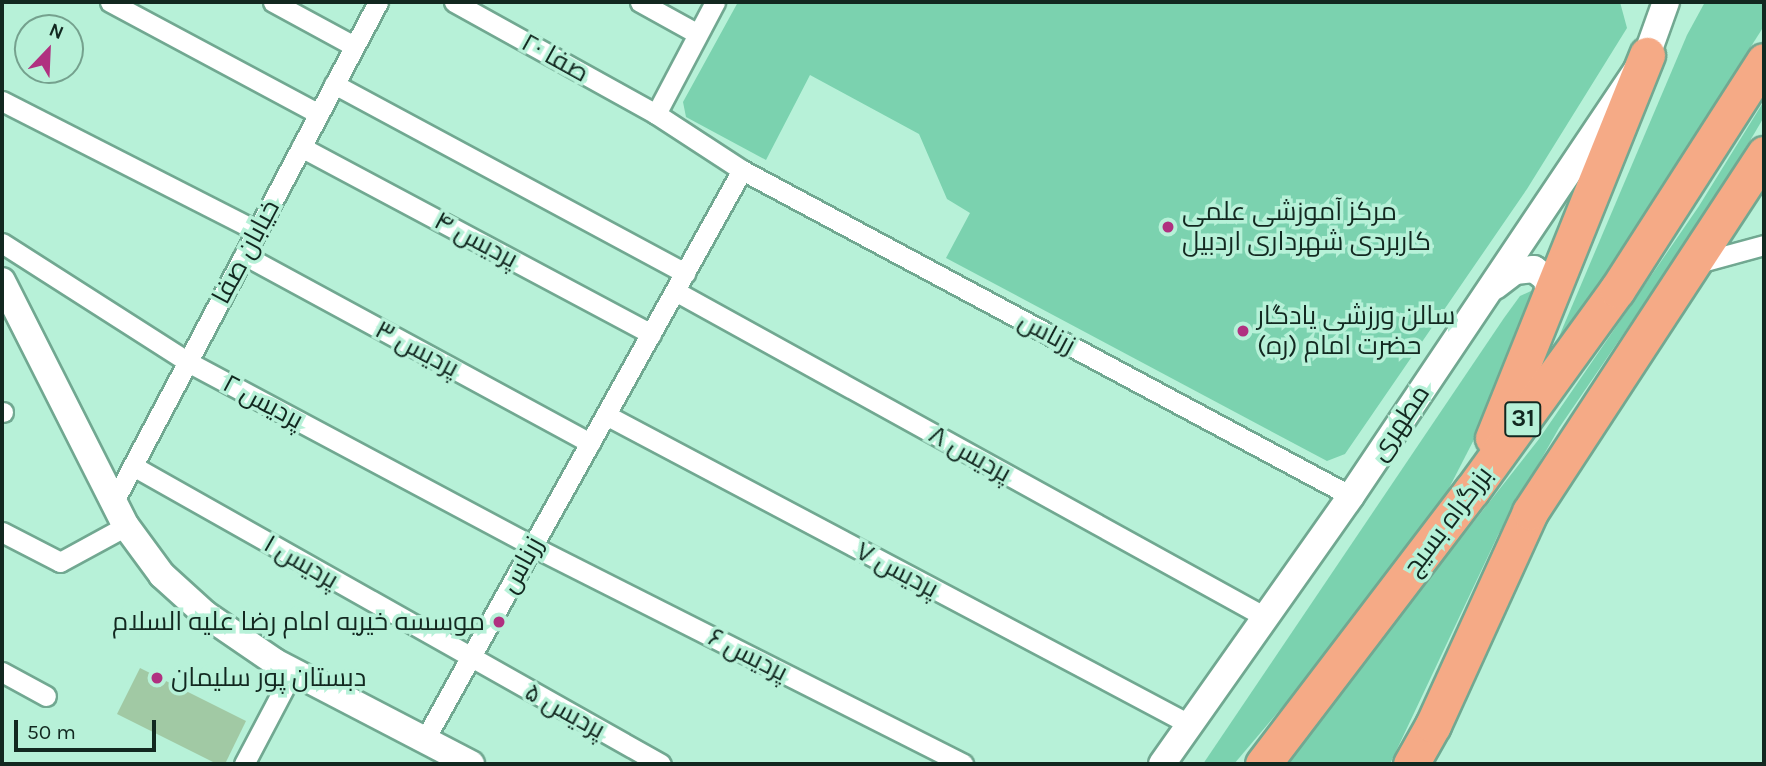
<!DOCTYPE html>
<html>
<head>
<meta charset="utf-8">
<style>
	body { margin:0 }
	#map { position:relative; width:1766px; height:766px; overflow:hidden; background:#b7f1d8; font-family:Karla,Cairo,sans-serif }
	div>[style] { position:absolute }
	.green>* { inset:0; background:#7bd2af }
	.building>* { inset:0; background:#a1c9a4 }
	.roads { filter:drop-shadow(2px 0 #71a891) drop-shadow(-2px 0 #71a891) drop-shadow(0 2px #71a891) drop-shadow(0 -2px #71a891) }
	.street>* { height:19px; margin:-9.5px; padding:0 9.5px; transform-origin:9.5px; border-radius:9.5px; background:#fff }
	.secondary>* { height:26px; margin:-13px; padding:0 13px; transform-origin:13px; border-radius:13px; background:#fff }
	.highway>* { height:35px; margin:-17.5px; padding:0 17.5px; transform-origin:17.5px; border-radius:17.5px; background:#f5aa86 }
	.dots>* { width:19px; height:19px; translate:-50% -50%; box-sizing:border-box; border:4px solid #b7f1d8; border-radius:50% }
	span { translate:-50% -50%; white-space:nowrap; text-align:center; line-height:1.15; -webkit-text-stroke:7px #b7f1d8; paint-order:stroke }
	.shield-label span { padding:2px 5px; background:#b7f1d8; border:2px solid; border-radius:5px; -webkit-text-stroke-width:0 }
	.shield-label { font-size:24px; color:#122820; font-weight:700 }
	.street-label { font-size:26px; color:#122820 }
	.poi-label { font-size:26px; color:#122820 }
	.left { translate:0 -50%; text-align:left }
	.right { translate:-100% -50%; text-align:right }
	.frame { position:absolute; inset:0; border:4px solid #122820; pointer-events:none }
	.north { position:absolute; left:14px; top:14px; width:70px; height:70px; box-sizing:border-box; background:#b7f1d8; border:2px solid #75a18e; border-radius:50%; rotate:23deg; font-size:19px; font-weight:700; line-height:28px; text-align:center; color:#122820 }
	.north::after { content:''; display:block; margin:auto; width:24px; height:32px; background:#b03180; clip-path:polygon(50% 0,100% 100%,50% 72%,0 100%) }
	.scale { position:absolute; left:14px; top:720px; width:142px; height:32px; box-sizing:border-box; border:4px solid #122820; border-top:0; padding-left:9px; font-size:21px; line-height:24px; white-space:nowrap; color:#122820; -webkit-text-stroke:5px #b7f1d8; paint-order:stroke }
</style>
</head>
<body>
<div id="map">
	<div class="green">
		<i style="clip-path:polygon(738px 2px,1620px 2px,1627px 28px,1527px 189px,1345px 454px,1327px 461px,946px 258px,970px 213px,947px 199px,919px 134px,810px 75px,766px 160px,686px 117px,683px 102px)"></i>
		<i style="clip-path:polygon(1705px 2px,1764px 2px,1764px 26px,1544px 372px,1687px 35px)"></i>
		<i style="clip-path:polygon(1764px 101px,1764px 117px,1754px 134px,1704px 216px,1559px 428px,1498px 535px,1390px 764px,1283px 764px,1539px 439px,1699px 206px)"></i>
		<i style="clip-path:polygon(1531px 291px,1539px 291px,1483px 422px,1428px 529px,1412px 554px,1234px 764px,1203px 764px,1504px 318px,1520px 296px)"></i>
	</div>
	<div class="building">
		<i style="clip-path:polygon(140px 668px,246px 721px,225px 764px,217px 764px,117px 714px)"></i>
	</div>
	<div class="roads">
		<div class="street">
			<i style="left:110px;top:2px;width:237px;rotate:28.2deg"></i>
			<i style="left:273px;top:2px;width:92px;rotate:28.5deg"></i>
			<i style="left:454px;top:2px;width:231px;rotate:29deg"></i>
			<i style="left:656px;top:114px;width:103px;rotate:33.1deg"></i>
			<i style="left:742px;top:170px;width:691px;rotate:28.16deg"></i>
			<i style="left:640px;top:2px;width:66px;rotate:28.9deg"></i>
			<i style="left:334px;top:84px;width:399px;rotate:28.3deg"></i>
			<i style="left:2px;top:101px;width:286px;rotate:27deg"></i>
			<i style="left:656px;top:114px;width:127px;rotate:-62.2deg"></i>
			<i style="left:301px;top:147px;width:397px;rotate:28.1deg"></i>
			<i style="left:2px;top:243px;width:221px;rotate:32.6deg"></i>
			<i style="left:188px;top:362px;width:390px;rotate:28.1deg"></i>
			<i style="left:532px;top:546px;width:483px;rotate:26.8deg"></i>
			<i style="left:244px;top:255px;width:394px;rotate:28.5deg"></i>
			<i style="left:1694px;top:264px;width:73px;rotate:-15.2deg"></i>
			<i style="left:675px;top:291px;width:674px;rotate:28.92deg"></i>
			<i style="left:2px;top:412px;width:1px"></i>
			<i style="left:606px;top:415px;width:660px;rotate:27.92deg"></i>
			<i style="left:133px;top:466px;width:606px;rotate:29.44deg"></i>
			<i style="left:113px;top:503px;width:567px;rotate:-62.12deg"></i>
			<i style="left:2px;top:532px;width:65px;rotate:27.3deg"></i>
			<i style="left:60px;top:562px;width:75px;rotate:-28.6deg"></i>
			<i style="left:2px;top:672px;width:50px;rotate:28.6deg"></i>
			<i style="left:425px;top:739px;width:651px;rotate:-60.88deg"></i>
			<i style="left:244px;top:764px;width:105px;rotate:-62.2deg"></i>
		</div>
		<div class="secondary">
			<i style="left:2px;top:281px;width:275px;rotate:63.2deg"></i>
			<i style="left:126px;top:526px;width:61px;rotate:53.7deg"></i>
			<i style="left:162px;top:575px;width:58px;rotate:42.2deg"></i>
			<i style="left:205px;top:614px;width:85px;rotate:34.4deg"></i>
			<i style="left:275px;top:662px;width:221px;rotate:27.5deg"></i>
			<i style="left:1495px;top:286px;width:25px;rotate:-37deg"></i>
			<i style="left:1515px;top:271px;width:19px;rotate:-6deg"></i>
			<i style="left:1534px;top:269px;width:16px;rotate:38deg"></i>
			<i style="left:1547px;top:279px;width:19px;rotate:84deg"></i>
			<i style="left:1162px;top:764px;width:328px;rotate:-54.8deg"></i>
			<i style="left:1351px;top:496px;width:531px;rotate:-56.13deg"></i>
			<i style="left:1647px;top:55px;width:56px;rotate:-70.3deg"></i>
		</div>
		<div class="highway">
			<i style="left:1493px;top:438px;width:413px;rotate:-68.1deg"></i>
			<i style="left:1263px;top:764px;width:345px;rotate:-52.7deg"></i>
			<i style="left:1472px;top:490px;width:247px;rotate:-54.1deg"></i>
			<i style="left:1617px;top:290px;width:272px;rotate:-57.3deg"></i>
			<i style="left:1411px;top:764px;width:45px;rotate:-60.6deg"></i>
			<i style="left:1433px;top:725px;width:234px;rotate:-65.5deg"></i>
			<i style="left:1530px;top:512px;width:428px;rotate:-56.8deg"></i>
		</div>
	</div>
	<div class="dots">
		<i style="left:1168px;top:227px;background:#b03180"></i>
		<i style="left:1243px;top:331px;background:#b03180"></i>
		<i style="left:499px;top:622px;background:#b03180"></i>
		<i style="left:157px;top:678px;background:#b03180"></i>
	</div>
	<div class="shield-label">
		<span style="left:1523px;top:419px">31</span>
	</div>
	<div class="street-label">
		<span style="left:555px;top:58px;rotate:29deg">صفا ۲۰</span>
		<span style="left:476px;top:240px;rotate:28deg">پردیس ۴</span>
		<span style="left:246px;top:252px;rotate:-62deg">خیابان صفا</span>
		<span style="left:1047px;top:333px;rotate:28deg">زرناس</span>
		<span style="left:417px;top:349px;rotate:28deg">پردیس ۳</span>
		<span style="left:263px;top:402px;rotate:28deg">پردیس ۲</span>
		<span style="left:1400px;top:423px;rotate:-56deg">مطهری</span>
		<span style="left:970px;top:454px;rotate:29deg">پردیس ۸</span>
		<span style="left:1448px;top:521px;rotate:-53deg">بزرگراه بسیج</span>
		<span style="left:301px;top:562px;rotate:30deg">پردیس ۱</span>
		<span style="left:522px;top:565px;rotate:-61deg">زرناس</span>
		<span style="left:897px;top:570px;rotate:28deg">پردیس ۷</span>
		<span style="left:748px;top:655px;rotate:27deg">پردیس ۶</span>
		<span style="left:565px;top:711px;rotate:29deg">پردیس ۵</span>
	</div>
	<div class="poi-label">
		<span class="left" style="left:1182px;top:227px">مرکز آموزشی علمی<br>کاربردی شهرداری اردبیل</span>
		<span class="left" style="left:1257px;top:331px">سالن ورزشی یادگار<br>حضرت امام (ره)</span>
		<span class="right" style="left:485px;top:622px">موسسه خیریه امام رضا علیه السلام</span>
		<span class="left" style="left:171px;top:678px">دبستان پور سلیمان</span>
	</div>
	<div class="frame"></div>
	<div class="north">N</div>
	<div class="scale">50 m</div>
</div>
</body>
</html>
